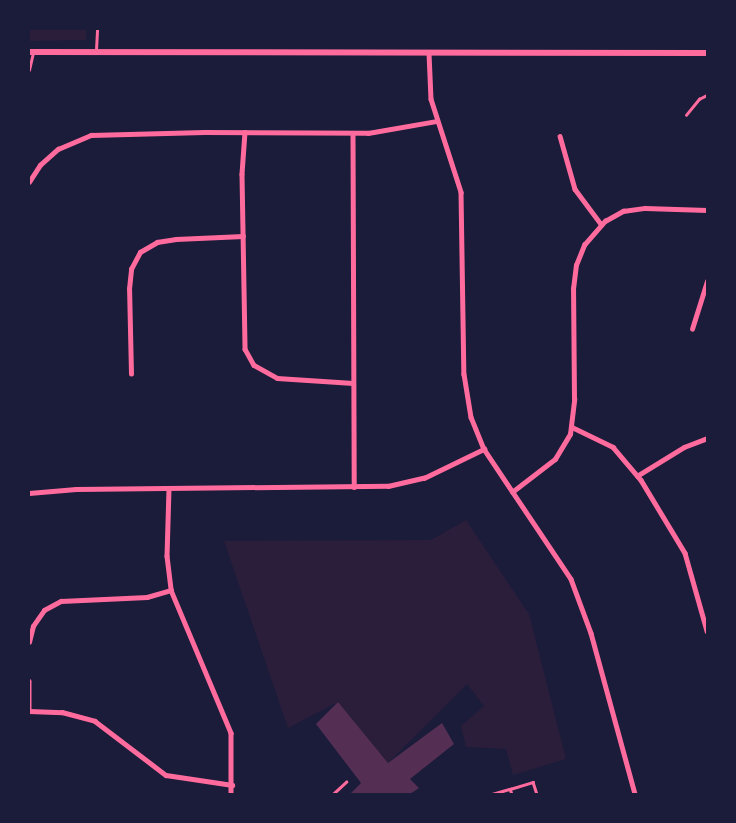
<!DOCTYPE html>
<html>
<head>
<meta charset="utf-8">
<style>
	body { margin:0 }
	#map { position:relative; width:736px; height:823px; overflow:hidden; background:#1b1b3a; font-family:Commissioner,sans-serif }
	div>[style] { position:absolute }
	.green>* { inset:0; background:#2a1e3b }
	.building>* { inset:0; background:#542f53 }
	.service>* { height:2.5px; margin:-1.25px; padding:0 1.25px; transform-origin:1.25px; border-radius:1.25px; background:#ff6b9d }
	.minor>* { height:4.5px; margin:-2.25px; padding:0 2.25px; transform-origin:2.25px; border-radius:2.25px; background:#ff6b9d }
	.secondary>* { height:6px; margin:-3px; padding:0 3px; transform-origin:3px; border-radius:3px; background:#ff6b9d }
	span { translate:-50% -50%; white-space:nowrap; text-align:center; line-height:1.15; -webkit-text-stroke:4px #1b1b3a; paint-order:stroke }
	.frame { position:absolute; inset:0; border:30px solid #1b1b3a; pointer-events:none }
</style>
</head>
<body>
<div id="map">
	<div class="green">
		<i style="clip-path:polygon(29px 29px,86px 29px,86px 40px,29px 41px)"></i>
		<i style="clip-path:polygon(466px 520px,529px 614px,566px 759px,513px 775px,506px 749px,466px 747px,461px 726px,484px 706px,467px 684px,388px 763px,338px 702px,288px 728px,224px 541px,431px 540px)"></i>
	</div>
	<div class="building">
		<i style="clip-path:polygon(338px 702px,388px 763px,442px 723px,454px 744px,410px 779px,419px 788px,410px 794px,350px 794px,361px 783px,316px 724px)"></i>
	</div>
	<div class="service">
		<i style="left:96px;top:50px;width:21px;rotate:-87deg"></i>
		<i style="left:29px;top:70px;width:18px;rotate:-77deg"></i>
		<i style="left:686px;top:115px;width:21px;rotate:-51deg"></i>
		<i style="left:699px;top:99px;width:9px;rotate:-27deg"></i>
		<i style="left:510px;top:789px;width:24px;rotate:-17deg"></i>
		<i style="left:533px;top:782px;width:13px;rotate:72deg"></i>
		<i style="left:333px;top:794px;width:18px;rotate:-43deg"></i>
		<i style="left:492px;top:794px;width:19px;rotate:-16deg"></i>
		<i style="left:510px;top:789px;width:5px;rotate:68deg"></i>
	</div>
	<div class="minor">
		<i style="left:429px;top:53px;width:46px;rotate:87.5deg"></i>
		<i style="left:431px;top:99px;width:98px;rotate:72.1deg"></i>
		<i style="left:461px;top:192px;width:182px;rotate:89.1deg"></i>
		<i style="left:464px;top:374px;width:44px;rotate:80.8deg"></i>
		<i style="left:471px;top:417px;width:35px;rotate:68deg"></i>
		<i style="left:484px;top:449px;width:156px;rotate:56.2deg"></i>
		<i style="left:571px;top:579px;width:58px;rotate:69.7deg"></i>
		<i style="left:591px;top:633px;width:167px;rotate:74.7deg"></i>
		<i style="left:245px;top:132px;width:42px;rotate:94.1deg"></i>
		<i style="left:242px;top:174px;width:175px;rotate:89deg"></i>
		<i style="left:245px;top:349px;width:18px;rotate:61deg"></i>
		<i style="left:254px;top:365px;width:26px;rotate:29deg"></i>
		<i style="left:277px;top:378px;width:76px;rotate:3.8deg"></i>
		<i style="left:353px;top:133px;width:354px;rotate:89.8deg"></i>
		<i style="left:560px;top:136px;width:55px;rotate:74.2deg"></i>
		<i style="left:575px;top:189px;width:44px;rotate:53.4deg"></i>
		<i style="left:29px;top:182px;width:20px;rotate:-57deg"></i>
		<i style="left:40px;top:165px;width:24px;rotate:-42deg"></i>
		<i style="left:58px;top:149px;width:36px;rotate:-23deg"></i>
		<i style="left:91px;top:135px;width:113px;rotate:-1.5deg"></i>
		<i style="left:204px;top:132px;width:164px;rotate:0.3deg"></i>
		<i style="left:368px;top:133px;width:70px;rotate:-9.9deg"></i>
		<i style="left:692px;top:329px;width:50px;rotate:-72.6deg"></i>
		<i style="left:131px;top:374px;width:85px;rotate:-91.3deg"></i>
		<i style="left:129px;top:289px;width:20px;rotate:-84deg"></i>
		<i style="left:131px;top:269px;width:19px;rotate:-62deg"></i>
		<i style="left:140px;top:252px;width:20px;rotate:-30deg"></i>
		<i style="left:157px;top:242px;width:19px;rotate:-9deg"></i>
		<i style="left:176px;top:239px;width:67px;rotate:-2.6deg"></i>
		<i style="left:572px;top:427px;width:46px;rotate:26deg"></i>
		<i style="left:613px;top:447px;width:43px;rotate:49.7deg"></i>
		<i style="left:641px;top:480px;width:85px;rotate:58.9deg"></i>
		<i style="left:685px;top:553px;width:81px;rotate:74.2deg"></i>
		<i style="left:637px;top:476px;width:55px;rotate:-31.7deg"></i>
		<i style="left:684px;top:447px;width:25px;rotate:-21deg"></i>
		<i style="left:169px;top:489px;width:67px;rotate:91.7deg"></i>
		<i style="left:167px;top:556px;width:34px;rotate:83deg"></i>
		<i style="left:171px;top:590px;width:155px;rotate:67.2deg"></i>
		<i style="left:231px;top:733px;width:61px;rotate:90deg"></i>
		<i style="left:512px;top:492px;width:54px;rotate:-37.5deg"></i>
		<i style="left:555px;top:459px;width:29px;rotate:-59deg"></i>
		<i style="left:570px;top:434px;width:35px;rotate:-83deg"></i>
		<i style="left:574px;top:399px;width:110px;rotate:-90.5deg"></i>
		<i style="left:573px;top:289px;width:24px;rotate:-83deg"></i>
		<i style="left:576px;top:265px;width:22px;rotate:-68deg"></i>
		<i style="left:584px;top:245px;width:32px;rotate:-49deg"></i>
		<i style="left:605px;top:221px;width:21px;rotate:-29deg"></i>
		<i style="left:623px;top:211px;width:22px;rotate:-8deg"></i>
		<i style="left:645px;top:208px;width:62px;rotate:1.8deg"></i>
		<i style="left:29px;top:493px;width:47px;rotate:-4.9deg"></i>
		<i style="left:76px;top:489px;width:312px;rotate:-0.6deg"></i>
		<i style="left:388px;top:486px;width:37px;rotate:-13deg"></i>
		<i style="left:424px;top:478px;width:67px;rotate:-25.8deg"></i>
		<i style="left:29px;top:642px;width:16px;rotate:-76deg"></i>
		<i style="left:33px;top:626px;width:19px;rotate:-55deg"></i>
		<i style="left:44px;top:610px;width:19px;rotate:-28deg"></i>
		<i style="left:61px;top:601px;width:86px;rotate:-2.7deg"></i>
		<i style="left:147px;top:597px;width:25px;rotate:-16deg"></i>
		<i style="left:29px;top:681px;width:30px;rotate:90deg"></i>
		<i style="left:29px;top:711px;width:33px;rotate:2deg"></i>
		<i style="left:62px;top:712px;width:34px;rotate:15deg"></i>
		<i style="left:95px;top:721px;width:89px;rotate:37.3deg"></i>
		<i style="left:166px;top:775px;width:67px;rotate:8.6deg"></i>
	</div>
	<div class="secondary">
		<i style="left:29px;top:52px;width:678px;rotate:0.08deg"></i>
	</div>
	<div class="frame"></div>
</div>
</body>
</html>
